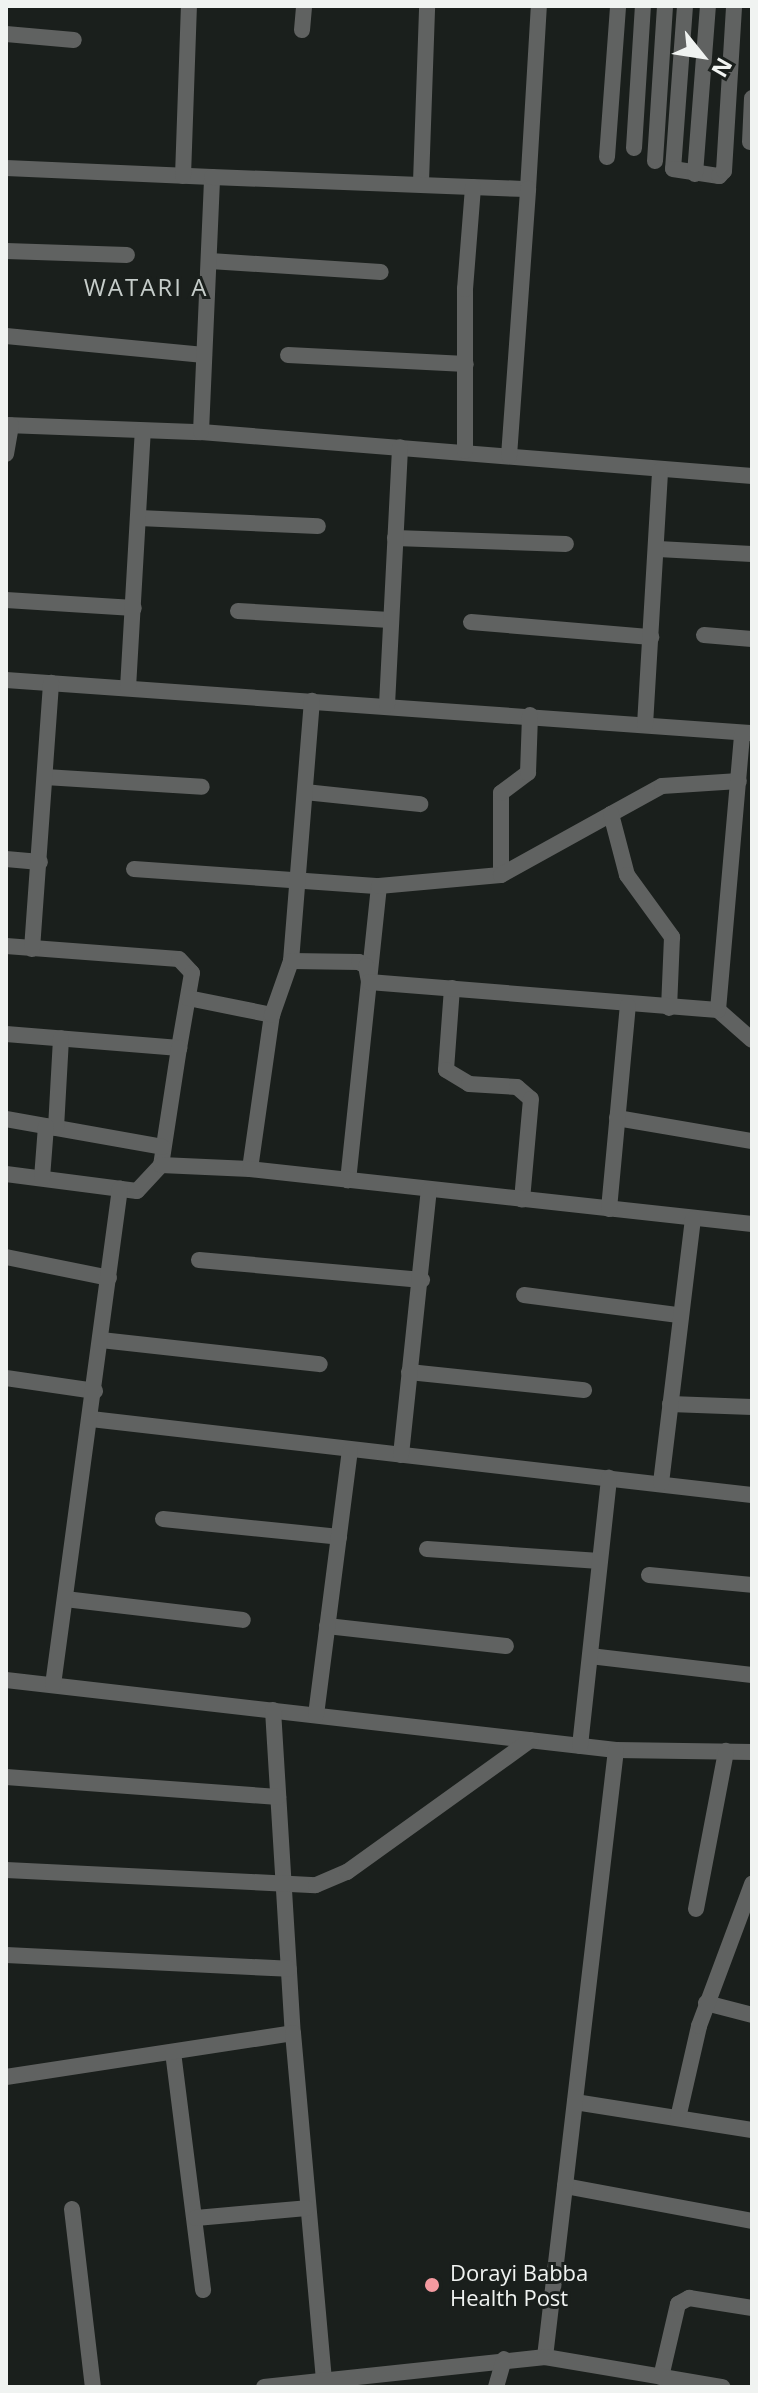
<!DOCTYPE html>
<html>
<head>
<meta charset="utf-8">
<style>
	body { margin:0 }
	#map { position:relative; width:758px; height:2393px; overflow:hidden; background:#1a1f1c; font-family:"Open Sans",sans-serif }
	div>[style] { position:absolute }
	.minor>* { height:16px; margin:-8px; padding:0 8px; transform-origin:8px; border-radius:8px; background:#606261 }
	.dots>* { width:22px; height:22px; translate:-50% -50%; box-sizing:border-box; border:4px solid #1a1f1c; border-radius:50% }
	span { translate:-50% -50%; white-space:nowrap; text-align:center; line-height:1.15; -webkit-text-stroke:6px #1a1f1c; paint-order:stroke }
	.poi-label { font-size:22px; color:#f0f3f1 }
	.left { translate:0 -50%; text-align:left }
	.neighbourhood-label { font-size:24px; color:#c6cdca; letter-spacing:2px }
	.frame { position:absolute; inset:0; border:8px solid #f0f3f1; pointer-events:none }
	.north { position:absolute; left:662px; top:16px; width:80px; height:80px; -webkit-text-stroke:6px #1a1f1c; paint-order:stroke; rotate:120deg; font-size:22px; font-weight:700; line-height:32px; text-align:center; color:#f0f3f1 }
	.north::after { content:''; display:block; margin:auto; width:28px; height:36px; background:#f0f3f1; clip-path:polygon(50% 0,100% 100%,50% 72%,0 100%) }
</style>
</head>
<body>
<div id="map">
	<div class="minor">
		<i style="left:685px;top:6px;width:163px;rotate:94.2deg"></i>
		<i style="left:673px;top:169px;width:47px;rotate:8.7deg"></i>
		<i style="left:719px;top:176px;width:7px;rotate:-45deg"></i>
		<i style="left:724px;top:171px;width:165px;rotate:-86.5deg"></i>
		<i style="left:302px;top:30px;width:24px;rotate:-85deg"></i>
		<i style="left:6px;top:34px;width:68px;rotate:5deg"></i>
		<i style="left:750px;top:142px;width:44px;rotate:-87.4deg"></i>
		<i style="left:634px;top:148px;width:142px;rotate:-86.4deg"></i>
		<i style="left:607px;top:157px;width:151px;rotate:-85.8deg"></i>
		<i style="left:655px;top:161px;width:155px;rotate:-86.3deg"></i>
		<i style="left:6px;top:168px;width:206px;rotate:2.5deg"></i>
		<i style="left:695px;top:174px;width:169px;rotate:-85.6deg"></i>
		<i style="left:183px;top:176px;width:170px;rotate:-88deg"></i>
		<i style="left:421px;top:182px;width:176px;rotate:-88deg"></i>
		<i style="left:6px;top:251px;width:121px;rotate:1.9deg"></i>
		<i style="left:210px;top:261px;width:171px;rotate:3.7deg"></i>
		<i style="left:6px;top:336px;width:199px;rotate:5.5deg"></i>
		<i style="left:288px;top:355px;width:178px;rotate:2.9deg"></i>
		<i style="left:6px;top:425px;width:195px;rotate:2.1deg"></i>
		<i style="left:201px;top:432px;width:553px;rotate:4.57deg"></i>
		<i style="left:201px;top:432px;width:255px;rotate:-87.5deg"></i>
		<i style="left:212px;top:177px;width:316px;rotate:2.2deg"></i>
		<i style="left:528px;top:189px;width:183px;rotate:-86.6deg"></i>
		<i style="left:465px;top:451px;width:162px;rotate:-90deg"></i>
		<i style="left:465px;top:289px;width:102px;rotate:-85.5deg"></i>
		<i style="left:6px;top:454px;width:29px;rotate:-80deg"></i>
		<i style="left:509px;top:456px;width:268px;rotate:-85.9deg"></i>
		<i style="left:139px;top:518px;width:179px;rotate:2.6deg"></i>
		<i style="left:395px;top:538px;width:171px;rotate:2deg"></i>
		<i style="left:658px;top:549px;width:94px;rotate:3deg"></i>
		<i style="left:6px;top:600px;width:128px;rotate:3.6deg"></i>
		<i style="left:238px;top:611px;width:152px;rotate:3.4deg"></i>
		<i style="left:471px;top:622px;width:181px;rotate:4.8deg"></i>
		<i style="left:704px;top:635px;width:48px;rotate:4.8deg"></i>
		<i style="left:6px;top:680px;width:746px;rotate:4.07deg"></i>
		<i style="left:128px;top:688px;width:257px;rotate:-86.7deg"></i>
		<i style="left:387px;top:705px;width:258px;rotate:-87.1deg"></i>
		<i style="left:645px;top:725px;width:255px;rotate:-86.6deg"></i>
		<i style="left:45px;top:777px;width:157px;rotate:3.6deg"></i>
		<i style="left:305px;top:792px;width:116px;rotate:6deg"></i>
		<i style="left:611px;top:814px;width:58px;rotate:-28.8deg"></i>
		<i style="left:662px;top:786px;width:77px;rotate:-3.7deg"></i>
		<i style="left:6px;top:859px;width:34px;rotate:5deg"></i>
		<i style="left:134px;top:869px;width:246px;rotate:4deg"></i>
		<i style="left:379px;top:886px;width:296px;rotate:96deg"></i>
		<i style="left:501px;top:875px;width:82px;rotate:-90deg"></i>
		<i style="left:501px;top:793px;width:34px;rotate:-37deg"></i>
		<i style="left:528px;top:773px;width:58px;rotate:-88deg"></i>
		<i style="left:379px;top:886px;width:122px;rotate:-5.2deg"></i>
		<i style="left:501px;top:875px;width:126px;rotate:-29deg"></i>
		<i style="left:611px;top:814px;width:63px;rotate:75.3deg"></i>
		<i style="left:627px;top:875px;width:77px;rotate:54deg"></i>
		<i style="left:672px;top:937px;width:71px;rotate:92.4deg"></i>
		<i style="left:6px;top:946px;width:173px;rotate:4.3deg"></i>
		<i style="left:179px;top:959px;width:19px;rotate:47deg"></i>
		<i style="left:192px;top:973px;width:76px;rotate:99.8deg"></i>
		<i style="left:32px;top:949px;width:267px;rotate:-85.9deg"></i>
		<i style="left:291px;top:961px;width:261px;rotate:-85.4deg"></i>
		<i style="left:452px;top:988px;width:82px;rotate:94.2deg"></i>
		<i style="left:446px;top:1070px;width:27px;rotate:31deg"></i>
		<i style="left:469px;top:1084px;width:48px;rotate:3.6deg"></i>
		<i style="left:517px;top:1087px;width:18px;rotate:41deg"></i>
		<i style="left:531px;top:1099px;width:101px;rotate:95.1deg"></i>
		<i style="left:188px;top:998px;width:86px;rotate:11.4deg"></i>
		<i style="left:718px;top:1010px;width:45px;rotate:41.4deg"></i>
		<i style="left:6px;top:1034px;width:174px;rotate:4.6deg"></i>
		<i style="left:179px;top:1048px;width:118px;rotate:98.7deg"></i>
		<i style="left:617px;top:1118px;width:137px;rotate:9.7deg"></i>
		<i style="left:6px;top:1119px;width:159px;rotate:10.1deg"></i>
		<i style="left:56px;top:1128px;width:90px;rotate:-86.8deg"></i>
		<i style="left:250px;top:1169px;width:156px;rotate:-81.9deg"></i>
		<i style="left:272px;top:1015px;width:57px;rotate:-70.6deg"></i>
		<i style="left:291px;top:961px;width:68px;rotate:0.8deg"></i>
		<i style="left:359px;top:962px;width:8px;rotate:30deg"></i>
		<i style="left:366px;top:966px;width:16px;rotate:79deg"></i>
		<i style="left:369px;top:982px;width:350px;rotate:4.6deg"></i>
		<i style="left:718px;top:1010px;width:278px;rotate:-85deg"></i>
		<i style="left:6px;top:1174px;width:132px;rotate:7.4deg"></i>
		<i style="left:137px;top:1191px;width:35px;rotate:-47deg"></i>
		<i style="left:161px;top:1165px;width:89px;rotate:2.6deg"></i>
		<i style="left:250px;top:1169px;width:505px;rotate:6.25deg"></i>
		<i style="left:42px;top:1178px;width:52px;rotate:-85.6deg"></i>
		<i style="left:609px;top:1209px;width:204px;rotate:-84.7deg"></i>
		<i style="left:6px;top:1257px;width:105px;rotate:11.5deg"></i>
		<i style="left:199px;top:1260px;width:224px;rotate:5.1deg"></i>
		<i style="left:524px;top:1295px;width:156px;rotate:7.4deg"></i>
		<i style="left:101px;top:1340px;width:220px;rotate:6.3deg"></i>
		<i style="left:409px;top:1372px;width:176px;rotate:5.9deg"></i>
		<i style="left:6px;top:1378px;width:90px;rotate:8.3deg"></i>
		<i style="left:670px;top:1404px;width:82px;rotate:2.1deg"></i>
		<i style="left:91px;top:1419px;width:665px;rotate:6.56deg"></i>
		<i style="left:401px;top:1455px;width:266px;rotate:-84deg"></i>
		<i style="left:661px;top:1483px;width:266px;rotate:-83.1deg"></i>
		<i style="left:163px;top:1519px;width:177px;rotate:5.8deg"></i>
		<i style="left:427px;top:1549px;width:173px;rotate:4deg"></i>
		<i style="left:649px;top:1575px;width:103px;rotate:5.5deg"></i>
		<i style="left:65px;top:1599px;width:179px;rotate:6.7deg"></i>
		<i style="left:327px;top:1626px;width:180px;rotate:6.4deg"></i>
		<i style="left:590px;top:1656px;width:163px;rotate:6.7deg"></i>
		<i style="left:6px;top:1680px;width:614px;rotate:6.55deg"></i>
		<i style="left:616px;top:1750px;width:136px;rotate:0.8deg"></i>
		<i style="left:53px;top:1685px;width:501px;rotate:-82.32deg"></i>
		<i style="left:273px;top:1710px;width:324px;rotate:86.5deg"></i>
		<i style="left:316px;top:1715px;width:266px;rotate:-82.7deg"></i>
		<i style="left:580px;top:1746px;width:270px;rotate:-83.8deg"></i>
		<i style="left:6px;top:1777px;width:273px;rotate:4.2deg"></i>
		<i style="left:6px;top:1870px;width:310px;rotate:2.8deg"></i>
		<i style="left:316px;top:1885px;width:34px;rotate:-23deg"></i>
		<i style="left:347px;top:1872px;width:226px;rotate:-35.7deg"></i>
		<i style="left:696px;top:1909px;width:161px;rotate:-79.2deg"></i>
		<i style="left:6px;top:1955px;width:283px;rotate:2.8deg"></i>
		<i style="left:706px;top:2003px;width:48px;rotate:14.6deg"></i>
		<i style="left:173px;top:2052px;width:240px;rotate:82.8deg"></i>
		<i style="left:6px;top:2077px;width:290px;rotate:-8.7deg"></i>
		<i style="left:293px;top:2033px;width:347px;rotate:84.9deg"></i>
		<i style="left:575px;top:2102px;width:179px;rotate:9deg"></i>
		<i style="left:678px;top:2118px;width:94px;rotate:-77.1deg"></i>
		<i style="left:699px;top:2026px;width:152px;rotate:-69.5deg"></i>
		<i style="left:565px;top:2186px;width:190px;rotate:10.6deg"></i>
		<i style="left:72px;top:2209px;width:179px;rotate:83.3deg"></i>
		<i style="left:196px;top:2218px;width:111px;rotate:-5.1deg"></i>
		<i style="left:545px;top:2357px;width:611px;rotate:-83.33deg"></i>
		<i style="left:661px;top:2377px;width:75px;rotate:-76.9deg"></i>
		<i style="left:678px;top:2304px;width:13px;rotate:-29deg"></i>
		<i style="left:689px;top:2298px;width:64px;rotate:9deg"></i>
		<i style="left:264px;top:2387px;width:283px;rotate:-6.1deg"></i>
		<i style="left:545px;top:2357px;width:180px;rotate:9.6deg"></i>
		<i style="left:496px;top:2387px;width:29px;rotate:-74deg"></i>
	</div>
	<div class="dots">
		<i style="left:432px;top:2285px;background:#f49aa0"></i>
	</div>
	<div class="poi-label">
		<span class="left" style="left:450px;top:2285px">Dorayi Babba<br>Health Post</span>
	</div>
	<div class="neighbourhood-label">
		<span style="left:146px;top:287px">WATARI A</span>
	</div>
	<div class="frame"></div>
	<div class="north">N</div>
</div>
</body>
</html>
